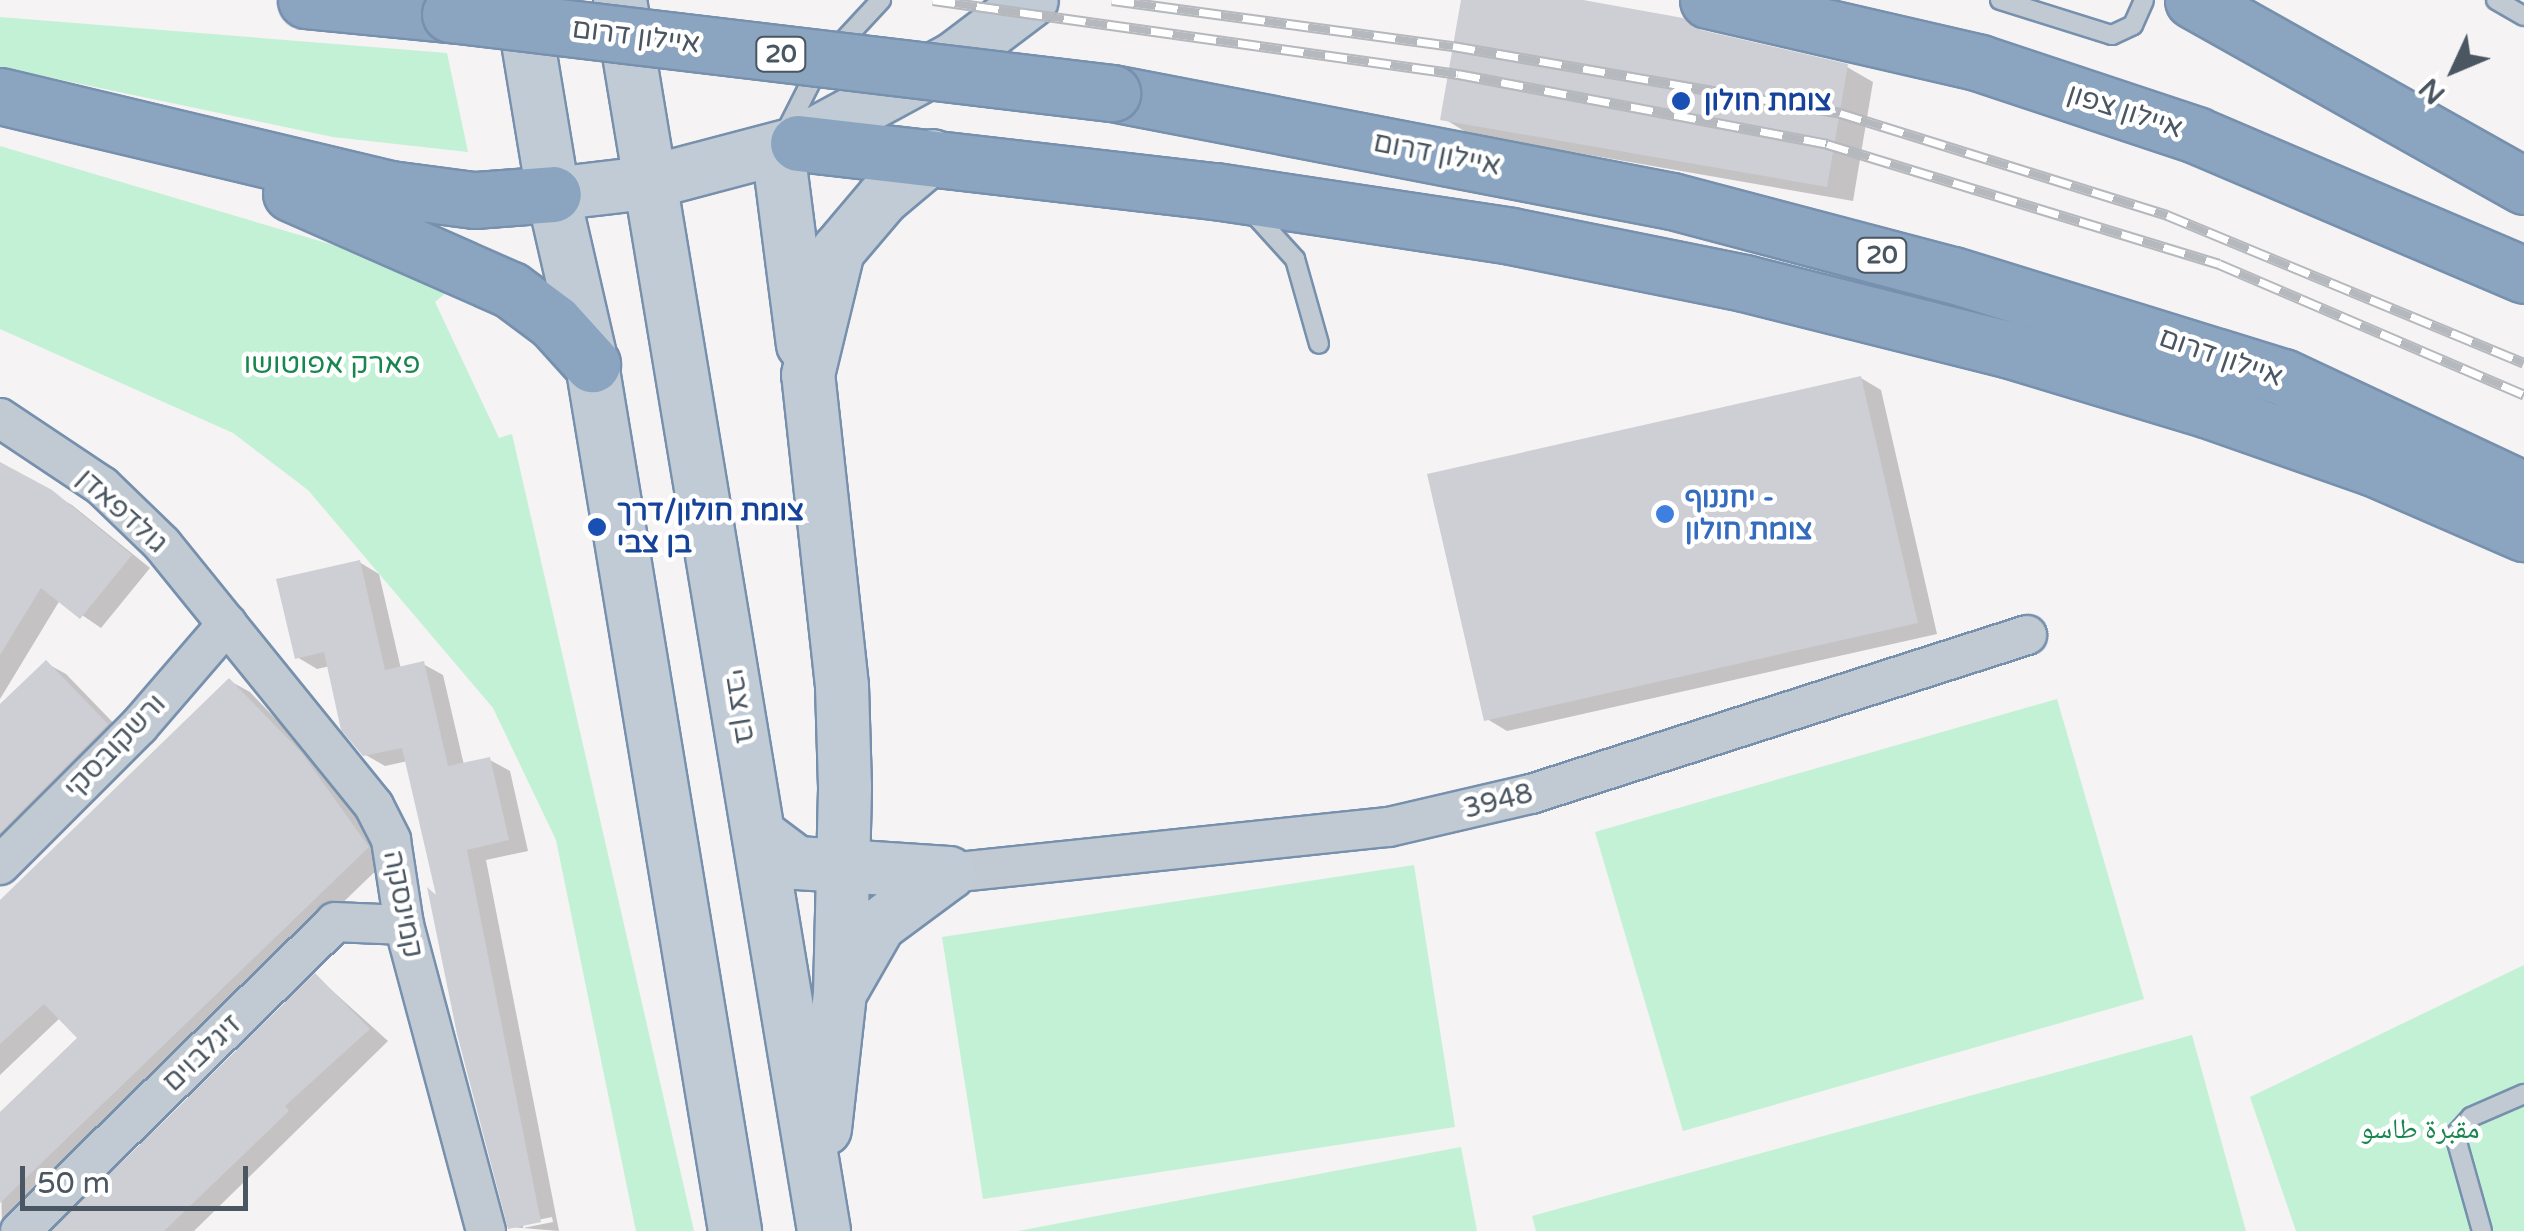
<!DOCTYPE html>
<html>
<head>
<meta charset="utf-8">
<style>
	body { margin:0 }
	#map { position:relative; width:2524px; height:1231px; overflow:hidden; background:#f5f3f3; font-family:"Varela Round","Noto Naskh Arabic",Heebo,sans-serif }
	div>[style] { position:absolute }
	.green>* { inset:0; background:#c3f1d5 }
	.shadow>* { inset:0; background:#0003 }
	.building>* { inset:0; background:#cdcfd5 }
	.roads { filter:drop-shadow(2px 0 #7690ad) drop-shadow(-2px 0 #7690ad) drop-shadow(0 2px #7690ad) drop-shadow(0 -2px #7690ad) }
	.lane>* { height:18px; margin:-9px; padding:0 9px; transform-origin:9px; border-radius:9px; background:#c1cad2 }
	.street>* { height:38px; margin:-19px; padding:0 19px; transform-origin:19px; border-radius:19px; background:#c1cad2 }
	.secondary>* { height:52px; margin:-26px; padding:0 26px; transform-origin:26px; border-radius:26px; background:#c1cbd6 }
	.highway>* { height:55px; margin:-27.5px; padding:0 27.5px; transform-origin:27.5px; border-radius:27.5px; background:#8ba5c1 }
	.rail>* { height:11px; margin-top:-5.5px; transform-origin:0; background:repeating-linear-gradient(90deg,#fff 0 22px,#b5b8bd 0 44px); box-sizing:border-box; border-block:2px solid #b5b8bd }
	.bridges { filter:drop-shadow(2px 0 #7690ad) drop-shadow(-2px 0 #7690ad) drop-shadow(0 2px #7690ad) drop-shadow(0 -2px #7690ad) }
	.highway-bridge>* { height:55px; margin:-27.5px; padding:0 27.5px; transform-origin:27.5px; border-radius:27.5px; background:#8ba5c1 }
	.dots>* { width:28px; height:28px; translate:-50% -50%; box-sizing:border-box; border:5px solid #fff; border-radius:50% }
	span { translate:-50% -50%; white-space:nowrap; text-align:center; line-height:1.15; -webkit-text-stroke:9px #fff; paint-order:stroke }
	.shield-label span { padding:2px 8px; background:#fff; border:2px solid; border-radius:8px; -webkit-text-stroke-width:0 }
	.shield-label { font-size:25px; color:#4a5661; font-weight:700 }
	.street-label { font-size:28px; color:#4a5661 }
	.transit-label { font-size:28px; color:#164399; font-weight:700 }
	.left { translate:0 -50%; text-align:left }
	.park-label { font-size:28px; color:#17864f }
	.shop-label { font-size:28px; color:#366cbe; font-weight:700 }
	.north { position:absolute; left:2404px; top:20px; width:100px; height:100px; -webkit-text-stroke:8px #fff; paint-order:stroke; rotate:226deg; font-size:28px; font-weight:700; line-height:40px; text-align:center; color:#4a5661 }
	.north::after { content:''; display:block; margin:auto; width:35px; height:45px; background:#4a5661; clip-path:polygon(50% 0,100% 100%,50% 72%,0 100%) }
	.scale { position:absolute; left:20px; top:1166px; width:228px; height:45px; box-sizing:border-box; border:5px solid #4a5661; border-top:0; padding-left:12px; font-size:30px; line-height:35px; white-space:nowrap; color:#4a5661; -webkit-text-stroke:8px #fff; paint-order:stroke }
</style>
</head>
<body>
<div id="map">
	<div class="green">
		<i style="clip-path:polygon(0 17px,447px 53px,468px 152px,333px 137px,0 67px)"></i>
		<i style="clip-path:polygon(0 146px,370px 256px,447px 292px,435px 302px,499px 438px,512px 434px,694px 1231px,636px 1231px,556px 840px,493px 708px,308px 490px,233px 433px,0 329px)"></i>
		<i style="clip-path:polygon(2057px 699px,2144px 999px,1683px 1131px,1595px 832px)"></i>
		<i style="clip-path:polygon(1414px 865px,1455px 1127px,983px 1199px,942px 937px)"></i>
		<i style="clip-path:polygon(2524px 965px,2524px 1231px,2296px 1231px,2250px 1097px)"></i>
		<i style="clip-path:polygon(2192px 1035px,2246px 1231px,1536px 1231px,1532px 1216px)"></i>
		<i style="clip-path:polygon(1461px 1147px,1477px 1231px,1018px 1231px)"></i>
	</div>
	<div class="shadow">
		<i style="clip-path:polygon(1463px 0,1569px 0,1847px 67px,1873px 82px,1853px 201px,1469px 134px,1443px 118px)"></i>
		<i style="clip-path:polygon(1861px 378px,1881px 390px,1937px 634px,1507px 731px,1487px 719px)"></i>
		<i style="clip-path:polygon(0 465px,72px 505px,150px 568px,101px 628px,60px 600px,0 699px)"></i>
		<i style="clip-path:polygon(evenodd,359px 562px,379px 574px,401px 669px,423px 664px,443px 675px,464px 765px,490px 760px,510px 771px,528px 851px,486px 860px,559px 1231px,510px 1227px,431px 892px,438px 896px,408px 761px,385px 766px,364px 754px,330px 666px,317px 669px,297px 657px,359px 562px,552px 1217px,553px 1222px,523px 1228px,523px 1223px,552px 1217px)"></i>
		<i style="clip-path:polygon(46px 663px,66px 674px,126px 736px,0 860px,0 707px)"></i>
		<i style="clip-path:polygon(230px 681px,250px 692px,322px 767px,388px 859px,2px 1231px,0 1116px,81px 1038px,61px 1017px,0 1075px,0 907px)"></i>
		<i style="clip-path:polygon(316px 976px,388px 1041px,194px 1231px,50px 1231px)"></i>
	</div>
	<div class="building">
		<i style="clip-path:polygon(1461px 0,1583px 0,1683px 18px,1701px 30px,1848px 64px,1827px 187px,1440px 120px)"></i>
		<i style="clip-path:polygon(1861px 376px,1918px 623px,1484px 721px,1427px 474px)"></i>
		<i style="clip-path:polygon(0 462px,52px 490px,132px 555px,80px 619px,41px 588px,0 655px)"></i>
		<i style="clip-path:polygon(360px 560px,385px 670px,424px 661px,448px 766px,490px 757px,509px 840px,467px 850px,541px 1222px,508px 1229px,457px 1034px,427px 887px,436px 895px,402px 748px,363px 756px,341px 730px,324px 652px,295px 659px,276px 579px)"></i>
		<i style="clip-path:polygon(46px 660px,108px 724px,0 833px,0 704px)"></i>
		<i style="clip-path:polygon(229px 678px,302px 753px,369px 847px,0 1203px,0 1112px,77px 1038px,44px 1004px,0 1044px,0 900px)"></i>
		<i style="clip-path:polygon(315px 973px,370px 1029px,285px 1106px,289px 1111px,164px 1231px,52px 1231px)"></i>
	</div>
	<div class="roads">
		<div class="lane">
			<i style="left:2000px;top:0;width:117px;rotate:17.4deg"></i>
			<i style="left:2112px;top:35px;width:23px;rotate:-25deg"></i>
			<i style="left:2133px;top:25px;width:27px;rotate:-66deg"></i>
			<i style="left:2496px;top:0;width:32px;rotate:30deg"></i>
			<i style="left:784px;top:135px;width:75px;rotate:-63.1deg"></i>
			<i style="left:818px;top:68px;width:93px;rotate:-47.2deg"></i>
			<i style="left:1254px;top:214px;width:61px;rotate:47.7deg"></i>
			<i style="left:1295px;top:259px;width:88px;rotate:74.2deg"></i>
			<i style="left:2482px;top:1231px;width:100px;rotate:-105.7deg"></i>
			<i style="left:2455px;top:1135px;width:24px;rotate:-48deg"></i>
			<i style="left:2471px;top:1117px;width:58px;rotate:-23.5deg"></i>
		</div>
		<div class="street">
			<i style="left:0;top:418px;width:123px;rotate:33.7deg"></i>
			<i style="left:102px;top:486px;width:83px;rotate:44deg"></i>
			<i style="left:162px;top:544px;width:337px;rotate:51deg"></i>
			<i style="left:374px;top:806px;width:38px;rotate:63deg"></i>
			<i style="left:391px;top:840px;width:86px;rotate:81.3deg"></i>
			<i style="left:404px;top:925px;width:317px;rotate:75deg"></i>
			<i style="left:0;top:865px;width:197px;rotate:-45deg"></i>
			<i style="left:139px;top:726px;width:135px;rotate:-49.2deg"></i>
			<i style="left:949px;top:873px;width:442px;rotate:-6deg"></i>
			<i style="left:1389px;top:827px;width:146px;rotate:-13.1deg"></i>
			<i style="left:1531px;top:794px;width:521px;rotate:-17.77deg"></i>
			<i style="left:20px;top:1231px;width:441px;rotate:-44.4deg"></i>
			<i style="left:335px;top:922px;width:69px;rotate:2.5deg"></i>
		</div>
		<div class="secondary">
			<i style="left:521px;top:0;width:197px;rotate:80.6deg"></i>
			<i style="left:553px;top:194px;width:174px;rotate:77.1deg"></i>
			<i style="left:592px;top:364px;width:879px;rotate:80.63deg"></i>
			<i style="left:620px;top:0;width:1248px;rotate:80.59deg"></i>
			<i style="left:778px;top:150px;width:196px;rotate:82.7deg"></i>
			<i style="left:553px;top:194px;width:95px;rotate:-6.7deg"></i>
			<i style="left:647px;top:183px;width:156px;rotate:-14.8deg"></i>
			<i style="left:798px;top:143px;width:179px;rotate:-28.4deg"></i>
			<i style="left:955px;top:58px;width:96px;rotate:-37deg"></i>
			<i style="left:761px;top:836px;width:45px;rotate:36.9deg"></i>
			<i style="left:797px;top:863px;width:152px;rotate:3.8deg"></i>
			<i style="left:844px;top:986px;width:70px;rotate:-60.2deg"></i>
			<i style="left:879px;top:925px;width:87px;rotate:-36.6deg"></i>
			<i style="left:825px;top:1129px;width:136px;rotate:-83.7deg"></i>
			<i style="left:840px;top:994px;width:207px;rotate:-88.6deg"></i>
			<i style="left:845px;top:787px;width:101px;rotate:-91.7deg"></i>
			<i style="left:842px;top:686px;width:313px;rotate:-96.2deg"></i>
			<i style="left:808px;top:375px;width:128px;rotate:-76.4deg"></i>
			<i style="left:838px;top:251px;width:70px;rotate:-49.7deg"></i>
			<i style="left:883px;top:198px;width:65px;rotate:-40deg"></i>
		</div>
		<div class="highway">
			<i style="left:306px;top:0;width:145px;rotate:5.6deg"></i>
			<i style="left:1708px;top:0;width:279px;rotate:13deg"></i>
			<i style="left:1980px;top:63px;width:228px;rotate:18.4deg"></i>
			<i style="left:2196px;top:135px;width:357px;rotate:23.1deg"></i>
			<i style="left:2193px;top:0;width:380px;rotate:29.3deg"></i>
			<i style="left:1112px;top:93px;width:570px;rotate:10.92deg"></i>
			<i style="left:1672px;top:201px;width:291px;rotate:14.8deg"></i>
			<i style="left:1953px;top:275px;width:345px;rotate:17.2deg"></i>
			<i style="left:2283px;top:377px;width:266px;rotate:25.1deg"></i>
			<i style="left:0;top:96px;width:401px;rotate:13.4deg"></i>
			<i style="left:390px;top:189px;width:85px;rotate:7.5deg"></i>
			<i style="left:474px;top:200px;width:79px;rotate:-4.3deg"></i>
			<i style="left:798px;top:143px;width:420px;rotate:6.6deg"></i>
			<i style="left:1215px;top:191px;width:299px;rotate:8.6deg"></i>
			<i style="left:1511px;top:236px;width:238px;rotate:11.4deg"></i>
			<i style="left:1744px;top:283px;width:274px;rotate:14.1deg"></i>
			<i style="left:2010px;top:350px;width:205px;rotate:16.8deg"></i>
			<i style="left:2206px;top:409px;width:176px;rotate:19.3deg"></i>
			<i style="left:2372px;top:467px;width:166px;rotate:23.5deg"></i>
			<i style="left:291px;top:193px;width:240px;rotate:23.8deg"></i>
			<i style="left:511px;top:290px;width:54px;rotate:36.7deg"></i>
			<i style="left:554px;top:322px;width:57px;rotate:47.9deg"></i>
		</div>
	</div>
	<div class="rail">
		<i style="left:933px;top:0;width:530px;rotate:8.02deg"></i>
		<i style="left:1458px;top:74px;width:376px;rotate:10.7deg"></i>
		<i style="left:1827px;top:144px;width:410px;rotate:17deg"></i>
		<i style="left:2219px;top:264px;width:332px;rotate:23.2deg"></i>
		<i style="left:1112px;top:0;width:344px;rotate:7.7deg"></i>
		<i style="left:1453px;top:46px;width:393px;rotate:9.8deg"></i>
		<i style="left:1840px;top:113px;width:343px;rotate:17.3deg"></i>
		<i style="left:2167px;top:215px;width:386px;rotate:22.5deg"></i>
	</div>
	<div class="bridges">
		<div class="highway-bridge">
			<i style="left:450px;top:14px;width:667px;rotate:6.81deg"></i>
		</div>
	</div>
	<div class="dots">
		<i style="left:1681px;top:101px;background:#1a4fb4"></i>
		<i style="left:1665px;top:514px;background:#3f7fe0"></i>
		<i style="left:597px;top:527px;background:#1a4fb4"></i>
	</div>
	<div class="shield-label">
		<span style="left:781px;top:54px">20</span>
		<span style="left:1882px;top:255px">20</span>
	</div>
	<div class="street-label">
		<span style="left:636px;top:36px;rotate:7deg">איילון דרום</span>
		<span style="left:2125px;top:111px;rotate:18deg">איילון צפון</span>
		<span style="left:1437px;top:154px;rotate:11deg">איילון דרום</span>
		<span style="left:2221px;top:357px;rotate:19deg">איילון דרום</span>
		<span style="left:122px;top:511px;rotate:42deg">גולדפאדן</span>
		<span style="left:740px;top:706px;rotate:81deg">בן צבי</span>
		<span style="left:115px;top:746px;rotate:-46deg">ורשקובסקי</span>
		<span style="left:1498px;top:801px;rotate:-14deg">3948</span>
		<span style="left:403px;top:904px;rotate:79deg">קמינסקה</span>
		<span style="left:202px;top:1053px;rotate:-44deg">זיגלבוים</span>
	</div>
	<div class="transit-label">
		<span class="left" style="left:1704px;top:101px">צומת חולון</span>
		<span class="left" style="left:617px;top:527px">צומת חולון/דרך<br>בן צבי</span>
	</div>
	<div class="park-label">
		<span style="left:332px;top:364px">פארק אפוטושו</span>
		<span style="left:2420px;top:1129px">مقبرة طاسو</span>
	</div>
	<div class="shop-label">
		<span class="left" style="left:1685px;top:514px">יחננוף -<br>צומת חולון</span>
	</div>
	<div class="north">N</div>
	<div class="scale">50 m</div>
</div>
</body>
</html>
